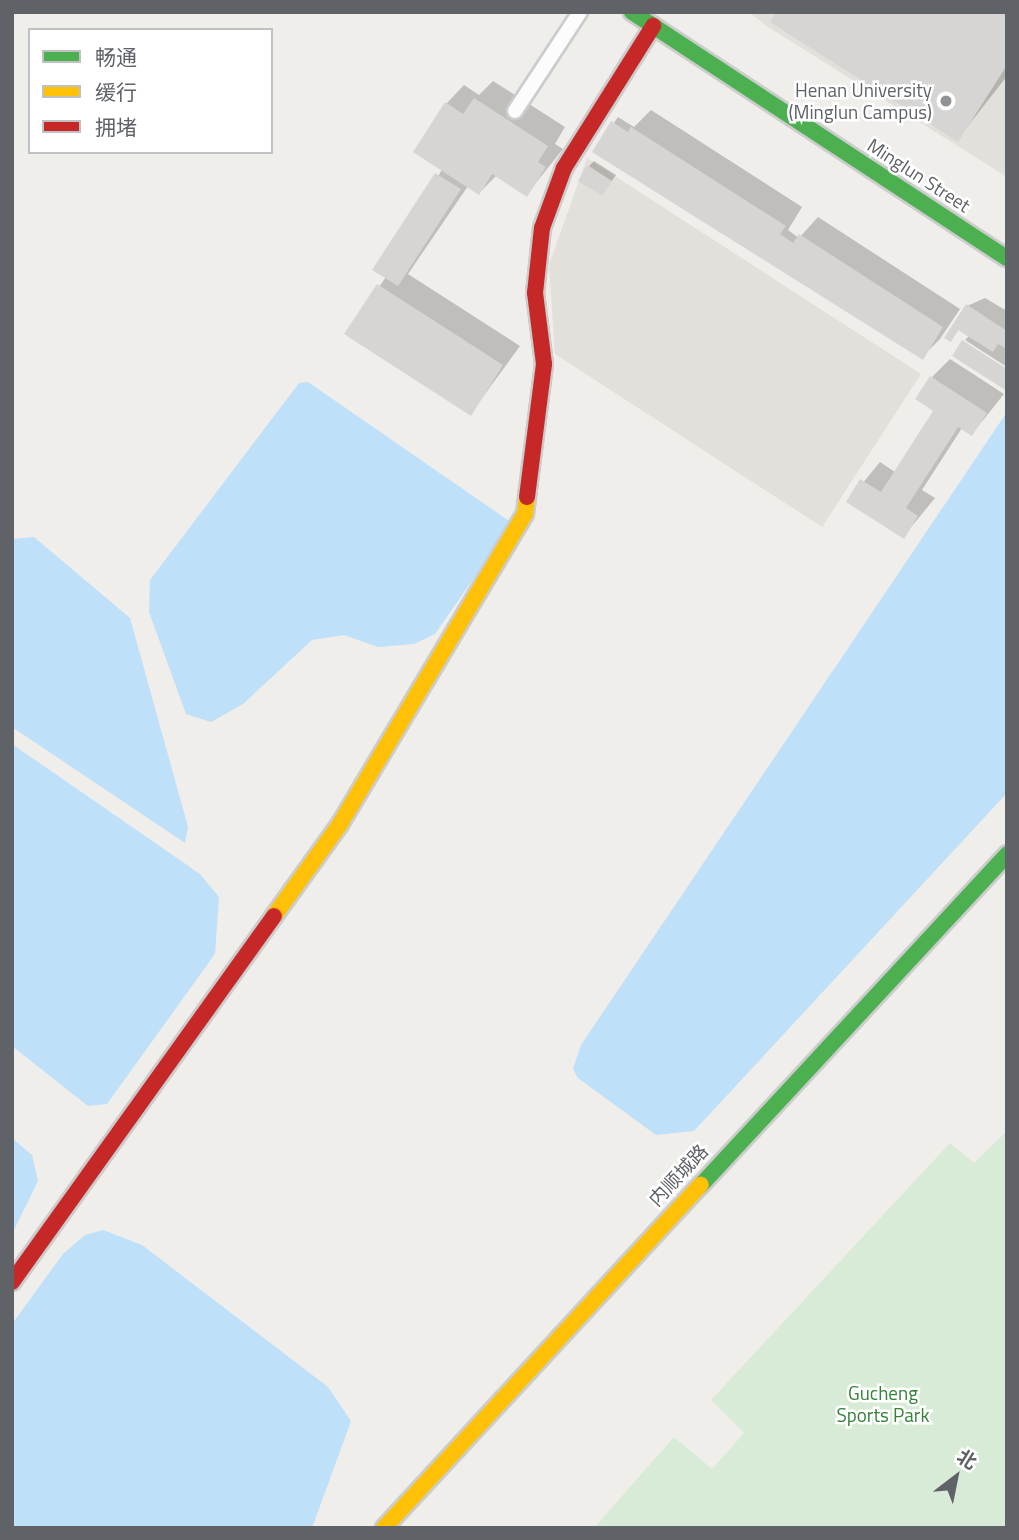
<!DOCTYPE html>
<html>
<head>
<meta charset="utf-8">
<style>
	body { margin:0 }
	#map { position:relative; width:1019px; height:1540px; overflow:hidden; background:#efeeea; font-family:"Titillium Web","Noto Sans SC",sans-serif }
	div>[style] { position:absolute }
	.education>* { inset:0; background:#e2e0da }
	.green>* { inset:0; background:#d8ebd6 }
	.water>* { inset:0; background:#bfe0f9 }
	.shadow>* { inset:0; background:#0003 }
	.building>* { inset:0; background:#d6d5d3 }
	.roads { filter:drop-shadow(2px 0 #cbcccc) drop-shadow(-2px 0 #cbcccc) drop-shadow(0 2px #cbcccc) drop-shadow(0 -2px #cbcccc) }
	.lane>* { height:14px; margin:-7px; padding:0 7px; transform-origin:7px; border-radius:7px; background:#fdfcfc }
	.fast>* { height:16px; margin:-8px; padding:0 8px; transform-origin:8px; border-radius:8px; background:#4caf50 }
	.slow>* { height:16px; margin:-8px; padding:0 8px; transform-origin:8px; border-radius:8px; background:#ffc107 }
	.jam>* { height:16px; margin:-8px; padding:0 8px; transform-origin:8px; border-radius:8px; background:#c62828 }
	.dots>* { width:19px; height:19px; translate:-50% -50%; box-sizing:border-box; border:4px solid #fff; border-radius:50% }
	span { translate:-50% -50%; white-space:nowrap; text-align:center; line-height:1.15; -webkit-text-stroke:5px #fff; paint-order:stroke }
	.poi-label { font-size:19px; color:#5f6368 }
	.right { translate:-100% -50%; text-align:right }
	.street-label { font-size:19px; color:#5f6368 }
	.park-label { font-size:19px; color:#348238 }
	.frame { position:absolute; inset:0; border:14px solid #5f6368; pointer-events:none }
	.legend { position:absolute; left:28px; top:28px; width:245px; height:126px; box-sizing:border-box; background:#fff; border:2px solid #bfc1c3; margin:0; padding:9px 12px; list-style:none; font-size:21px; color:#5f6368 }
	.legend li { display:flex; align-items:center; gap:14px; height:35px }
	.legend b { width:35px; border:2px solid #bfc1c3 }
	.north { position:absolute; left:921px; top:1442px; width:70px; height:70px; -webkit-text-stroke:5px #fff; paint-order:stroke; rotate:32deg; font-size:19px; font-weight:700; line-height:28px; text-align:center; color:#5f6368 }
	.north::after { content:''; display:block; margin:auto; width:24px; height:32px; background:#5f6368; clip-path:polygon(50% 0,100% 100%,50% 72%,0 100%) }
</style>
</head>
<body>
<div id="map">
	<div class="education">
		<i style="clip-path:polygon(749px 12px,1007px 12px,1007px 177px,765px 25px)"></i>
		<i style="clip-path:polygon(587px 158px,921px 374px,822px 527px,555px 354px,549px 265px)"></i>
	</div>
	<div class="green">
		<i style="clip-path:polygon(1007px 1131px,1007px 1528px,594px 1528px,674px 1437px,712px 1469px,744px 1433px,711px 1400px,950px 1143px,974px 1163px)"></i>
	</div>
	<div class="water">
		<i style="clip-path:polygon(308px 382px,512px 523px,435px 634px,414px 644px,378px 647px,344px 635px,312px 640px,243px 704px,211px 722px,186px 714px,149px 612px,150px 580px,299px 383px)"></i>
		<i style="clip-path:polygon(1007px 412px,1007px 793px,694px 1131px,656px 1135px,578px 1078px,573px 1069px,581px 1045px)"></i>
		<i style="clip-path:polygon(34px 537px,130px 618px,188px 827px,185px 843px,12px 727px,12px 539px)"></i>
		<i style="clip-path:polygon(12px 744px,200px 874px,219px 897px,215px 954px,107px 1104px,88px 1106px,12px 1046px)"></i>
		<i style="clip-path:polygon(12px 1138px,32px 1155px,38px 1181px,12px 1234px)"></i>
		<i style="clip-path:polygon(103px 1230px,142px 1245px,328px 1387px,351px 1421px,312px 1528px,12px 1528px,12px 1324px,63px 1254px,85px 1235px)"></i>
	</div>
	<div class="shadow">
		<i style="clip-path:polygon(1007px 12px,1007px 76px,957px 140px)"></i>
		<i style="clip-path:polygon(493px 81px,565px 127px,555px 144px,563px 149px,527px 194px,497px 175px,479px 193px,468px 186px,408px 274px,520px 346px,471px 413px,347px 333px,386px 277px,442px 169px,447px 103px,464px 85px,479px 95px)"></i>
		<i style="clip-path:polygon(651px 110px,802px 207px,788px 230px,799px 238px,818px 217px,960px 309px,940px 339px,922px 357px,594px 152px,618px 117px,634px 127px)"></i>
		<i style="clip-path:polygon(594px 161px,616px 175px,602px 194px,589px 166px)"></i>
		<i style="clip-path:polygon(985px 298px,1007px 311px,1007px 367px,965px 340px,970px 335px,960px 328px,950px 340px,967px 306px)"></i>
		<i style="clip-path:polygon(950px 359px,1004px 394px,972px 434px,962px 428px,922px 490px,935px 498px,903px 537px,848px 501px,880px 462px,895px 472px,935px 410px,932px 377px)"></i>
	</div>
	<div class="building">
		<i style="clip-path:polygon(776px 12px,1007px 12px,1007px 65px,958px 142px,770px 22px)"></i>
		<i style="clip-path:polygon(474px 98px,548px 146px,538px 162px,546px 167px,527px 197px,492px 174px,479px 195px,413px 152px,445px 102px,463px 114px)"></i>
		<i style="clip-path:polygon(611px 121px,628px 132px,631px 127px,786px 226px,780px 234px,793px 243px,799px 234px,943px 327px,923px 360px,592px 152px)"></i>
		<i style="clip-path:polygon(587px 165px,612px 181px,602px 196px,578px 181px)"></i>
		<i style="clip-path:polygon(435px 173px,461px 189px,398px 286px,372px 270px)"></i>
		<i style="clip-path:polygon(377px 284px,503px 365px,471px 416px,344px 334px)"></i>
		<i style="clip-path:polygon(966px 304px,1007px 331px,1007px 349px,998px 344px,993px 352px,958px 330px,951px 342px,944px 338px)"></i>
		<i style="clip-path:polygon(962px 340px,1007px 369px,1007px 391px,952px 356px)"></i>
		<i style="clip-path:polygon(930px 376px,987px 413px,972px 436px,958px 427px,906px 508px,918px 516px,904px 539px,846px 502px,860px 479px,881px 492px,933px 411px,915px 399px)"></i>
	</div>
	<div class="roads">
		<div class="lane">
			<i style="left:515px;top:111px;width:118px;rotate:-56.7deg"></i>
		</div>
		<div class="fast">
			<i style="left:632px;top:12px;width:448px;rotate:33.3deg"></i>
			<i style="left:701px;top:1185px;width:451px;rotate:-47.2deg"></i>
		</div>
		<div class="slow">
			<i style="left:274px;top:916px;width:113px;rotate:-54.3deg"></i>
			<i style="left:340px;top:824px;width:361px;rotate:-59.2deg"></i>
			<i style="left:525px;top:514px;width:17px;rotate:-83deg"></i>
			<i style="left:384px;top:1528px;width:467px;rotate:-47.3deg"></i>
		</div>
		<div class="jam">
			<i style="left:527px;top:497px;width:134px;rotate:-82.7deg"></i>
			<i style="left:544px;top:364px;width:72px;rotate:-97.2deg"></i>
			<i style="left:535px;top:293px;width:65px;rotate:-83.9deg"></i>
			<i style="left:542px;top:228px;width:64px;rotate:-69.9deg"></i>
			<i style="left:564px;top:168px;width:168px;rotate:-57.9deg"></i>
			<i style="left:12px;top:1282px;width:450px;rotate:-54.4deg"></i>
		</div>
	</div>
	<div class="dots">
		<i style="left:946px;top:101px;background:#919496"></i>
	</div>
	<div class="poi-label">
		<span class="right" style="left:932px;top:101px">Henan University<br>(Minglun Campus)</span>
	</div>
	<div class="street-label">
		<span style="left:919px;top:175px;rotate:33deg">Minglun Street</span>
		<span style="left:678px;top:1175px;rotate:-47deg">内顺城路</span>
	</div>
	<div class="park-label">
		<span style="left:883px;top:1404px">Gucheng<br>Sports Park</span>
	</div>
	<div class="frame"></div>
	<ul class="legend">
	<li><b style="height:9px;background:#4caf50"></b>畅通</li>
	<li><b style="height:9px;background:#ffc107"></b>缓行</li>
	<li><b style="height:9px;background:#c62828"></b>拥堵</li>
	</ul>
	<div class="north">北</div>
</div>
</body>
</html>
